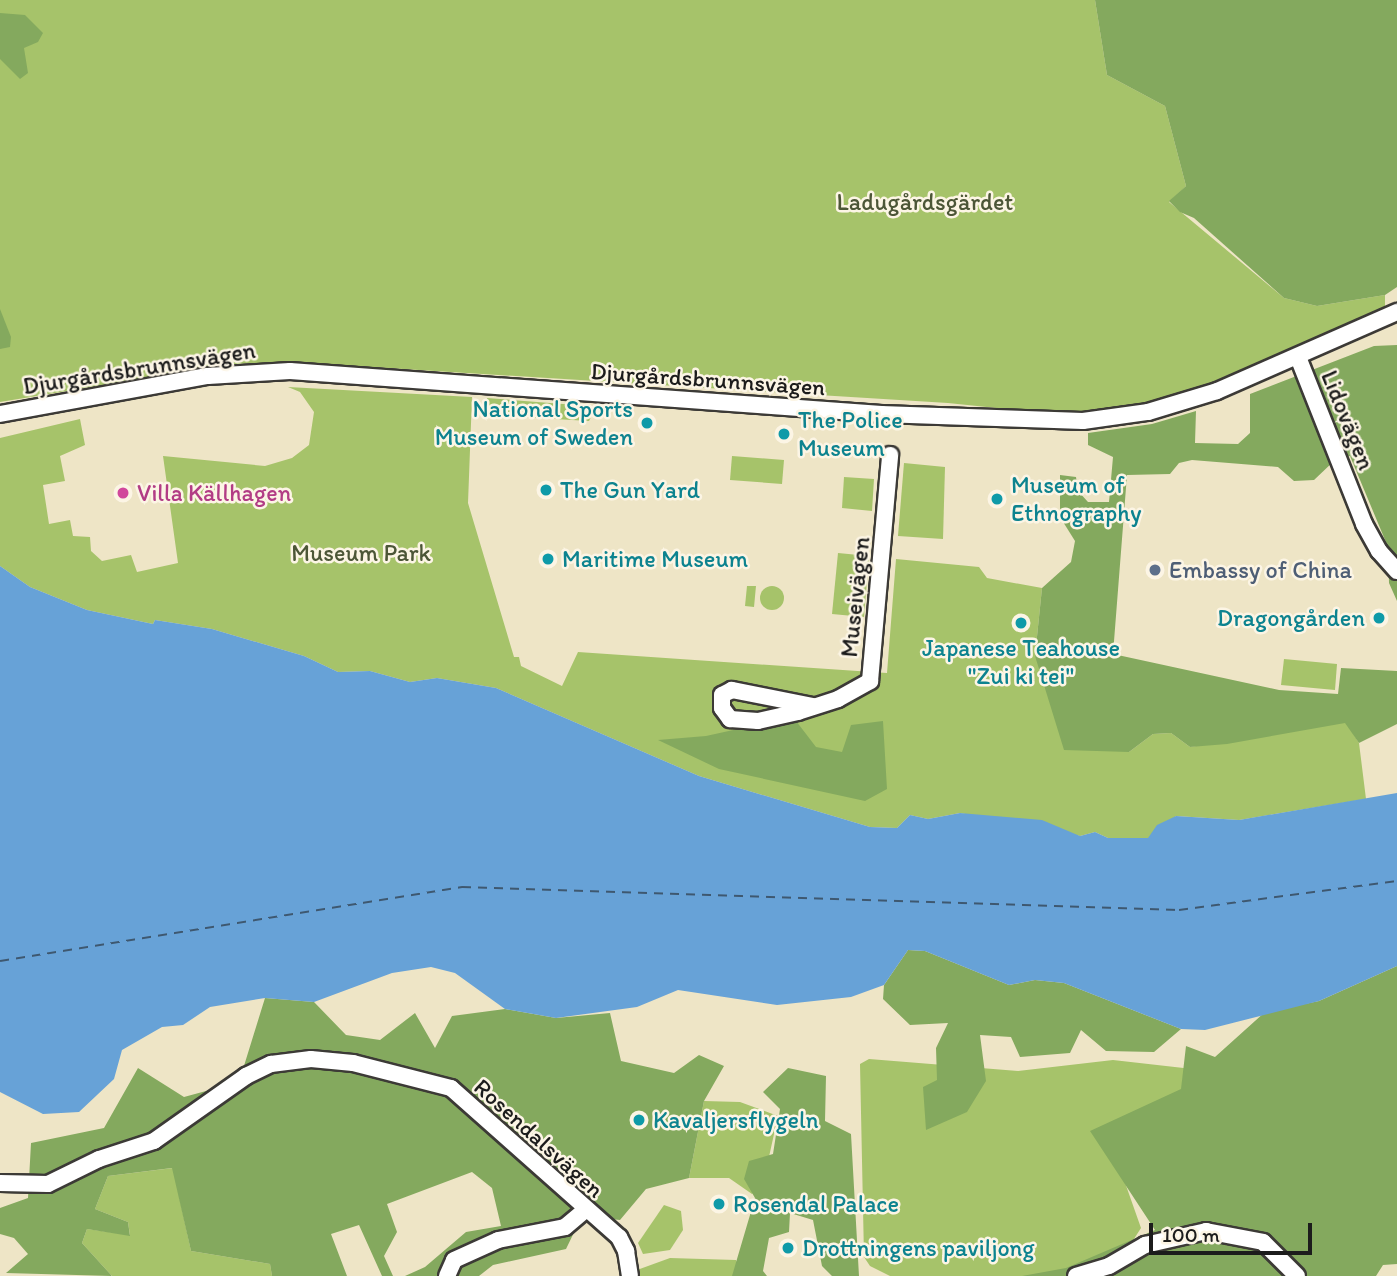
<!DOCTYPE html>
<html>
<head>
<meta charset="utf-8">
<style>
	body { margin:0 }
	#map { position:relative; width:1397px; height:1276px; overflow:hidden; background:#eee5c6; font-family:Itim,sans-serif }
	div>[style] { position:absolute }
	.green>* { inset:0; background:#a6c36a }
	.round { border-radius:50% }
	.forest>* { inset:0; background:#84a95e }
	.water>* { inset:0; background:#67a2d7 }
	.ferry>* { height:2px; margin-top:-1px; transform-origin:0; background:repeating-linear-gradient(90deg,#3e5870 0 9px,transparent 0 16px) }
	.roads { filter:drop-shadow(2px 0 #3c3a36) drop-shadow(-2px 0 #3c3a36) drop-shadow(0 2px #3c3a36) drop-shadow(0 -2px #3c3a36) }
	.minor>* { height:16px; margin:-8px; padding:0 8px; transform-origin:8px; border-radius:8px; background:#fff }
	.dots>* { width:19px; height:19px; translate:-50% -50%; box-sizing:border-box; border:4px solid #fcf5e5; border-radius:50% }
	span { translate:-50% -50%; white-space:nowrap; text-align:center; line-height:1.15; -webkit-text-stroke:5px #fcf5e5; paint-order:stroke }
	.park-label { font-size:24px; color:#4c5637 }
	.street-label { font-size:24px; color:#1c1c1c }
	.culture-label { font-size:24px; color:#0d838f }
	.right { translate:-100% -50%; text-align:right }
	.left { translate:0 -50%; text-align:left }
	.hotel-label { font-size:24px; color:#b23c85 }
	.service-label { font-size:24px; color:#4e5e75 }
	.scale { position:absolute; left:1149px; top:1223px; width:163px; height:32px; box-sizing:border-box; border:4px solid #1c1c1c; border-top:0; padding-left:9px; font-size:21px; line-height:24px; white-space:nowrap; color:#1c1c1c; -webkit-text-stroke:5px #fcf5e5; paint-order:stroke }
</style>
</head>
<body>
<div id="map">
	<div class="green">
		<i style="clip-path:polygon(0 0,1095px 0,1107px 75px,1165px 106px,1186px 186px,1169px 202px,1284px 298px,1317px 306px,1385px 295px,1385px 311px,1281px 359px,1171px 400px,1065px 415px,948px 403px,292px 362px,232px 364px,0 402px)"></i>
		<i style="clip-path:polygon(288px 387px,472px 397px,468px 503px,514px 657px,519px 657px,521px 666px,562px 686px,578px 652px,887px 673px,896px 559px,979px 567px,987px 578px,1042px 588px,1035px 656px,1129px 752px,1153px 734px,1171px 733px,1190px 747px,1346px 722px,1359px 743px,1366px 799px,1239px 820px,1176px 816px,1149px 838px,1108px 838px,1095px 832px,1080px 836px,960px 813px,928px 819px,910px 815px,897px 828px,870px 827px,699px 776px,496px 688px,437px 678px,410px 682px,370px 671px,338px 672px,304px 656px,212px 629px,155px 620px,153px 624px,87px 610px,30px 587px,0 566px,0 438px,80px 419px,85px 445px,60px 456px,65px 481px,43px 485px,49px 524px,70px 520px,73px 536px,90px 537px,91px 551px,102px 561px,131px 555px,137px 572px,178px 563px,163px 456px,265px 466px,292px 458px,309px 445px,314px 412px,300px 392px)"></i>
		<i style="clip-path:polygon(487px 398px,589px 406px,592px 415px,589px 421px,488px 415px)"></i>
		<i style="clip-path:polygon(732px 456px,784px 460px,782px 484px,730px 480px)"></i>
		<i style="clip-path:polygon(904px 463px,945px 467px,943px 539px,898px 536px)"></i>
		<i style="clip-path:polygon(844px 477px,874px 479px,872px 511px,842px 508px)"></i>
		<i style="clip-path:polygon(838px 553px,869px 556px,864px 617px,832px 614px)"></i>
		<i style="clip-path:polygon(747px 586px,756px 586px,754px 607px,745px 606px)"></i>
		<i class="round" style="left:760px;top:586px;width:24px;height:24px"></i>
		<i style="clip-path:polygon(1284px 659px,1337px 664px,1335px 690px,1281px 685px)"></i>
		<i style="clip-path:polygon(869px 1059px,1018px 1071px,1113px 1060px,1210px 1071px,1117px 1160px,1141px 1228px,1132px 1242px,1048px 1276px,890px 1276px,870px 1266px,864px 1257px,860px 1064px)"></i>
		<i style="clip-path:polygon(704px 1101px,740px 1102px,778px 1116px,763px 1184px,752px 1194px,729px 1178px,689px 1178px)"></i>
		<i style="clip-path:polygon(173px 1168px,191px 1251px,270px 1264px,272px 1276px,112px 1276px,82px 1243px,87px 1229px,130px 1235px,128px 1222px,95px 1209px,108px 1176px)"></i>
		<i style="clip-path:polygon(664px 1205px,681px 1211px,683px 1230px,670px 1250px,643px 1254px,638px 1243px)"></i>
		<i style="clip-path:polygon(670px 1258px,736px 1260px,743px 1276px,635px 1276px,637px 1270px)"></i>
	</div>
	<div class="forest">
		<i style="clip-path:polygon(1095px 0,1397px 0,1397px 287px,1385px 295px,1317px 306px,1284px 298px,1194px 218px,1180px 212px,1169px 201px,1186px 186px,1165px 106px,1107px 75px)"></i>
		<i style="clip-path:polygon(0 13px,25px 15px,43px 33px,38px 42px,24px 48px,28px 73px,20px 79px,0 59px)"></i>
		<i style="clip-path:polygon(0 309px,11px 337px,10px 347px,0 349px)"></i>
		<i style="clip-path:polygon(1397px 345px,1397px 601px,1389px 583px,1388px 547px,1350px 456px,1334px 461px,1314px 480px,1294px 481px,1278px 467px,1192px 460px,1179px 463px,1170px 474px,1127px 475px,1113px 654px,1279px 690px,1338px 694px,1341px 668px,1397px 671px,1397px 724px,1359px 743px,1345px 723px,1227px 744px,1190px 747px,1171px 733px,1153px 734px,1129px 752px,1064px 750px,1035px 656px,1042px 588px,1071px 562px,1075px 541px,1060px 517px,1060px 475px,1076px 477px,1078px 491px,1088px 502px,1109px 502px,1113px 457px,1088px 445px,1088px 433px,1152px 424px,1196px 411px,1195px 443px,1238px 444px,1250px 433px,1250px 394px,1374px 346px)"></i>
		<i style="clip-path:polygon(793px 717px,816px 747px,842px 752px,851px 725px,883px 721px,887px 789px,865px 801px,719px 769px,658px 740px,706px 736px)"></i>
		<i style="clip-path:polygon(908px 950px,925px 951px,1009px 985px,1035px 980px,1064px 983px,1181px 1029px,1154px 1052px,1106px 1051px,1081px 1030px,1070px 1053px,1020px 1057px,1011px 1037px,980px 1035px,986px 1081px,967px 1112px,926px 1130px,923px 1087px,937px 1080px,936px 1048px,948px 1023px,910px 1025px,883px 999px,884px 985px)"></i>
		<i style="clip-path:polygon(1397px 966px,1397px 1264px,1383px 1265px,1376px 1276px,1022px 1276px,1066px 1268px,1155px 1230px,1090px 1131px,1181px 1089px,1186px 1046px,1215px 1057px,1265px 1012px,1319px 1001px)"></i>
		<i style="clip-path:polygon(265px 998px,314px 1002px,346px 1035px,380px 1040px,415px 1013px,435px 1048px,452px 1016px,505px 1009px,556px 1018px,610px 1013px,621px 1061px,674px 1073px,699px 1055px,724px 1066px,704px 1101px,689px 1178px,646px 1189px,620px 1220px,582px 1216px,566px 1249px,493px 1265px,479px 1276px,405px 1276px,425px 1267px,466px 1232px,501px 1226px,492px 1188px,472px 1172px,387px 1204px,397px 1232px,384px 1256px,393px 1276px,382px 1276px,359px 1225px,331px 1234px,347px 1276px,272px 1276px,270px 1264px,191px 1251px,172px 1168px,108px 1176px,95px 1209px,128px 1222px,130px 1236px,87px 1229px,82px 1243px,112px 1276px,6px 1273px,28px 1254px,14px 1238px,0 1234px,0 1208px,28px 1198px,31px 1143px,104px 1128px,138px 1068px,184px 1097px,239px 1082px)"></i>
		<i style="clip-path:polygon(788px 1068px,826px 1076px,825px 1121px,851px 1134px,859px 1276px,832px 1276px,822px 1266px,813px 1220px,790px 1213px,789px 1232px,769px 1238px,763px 1271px,767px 1276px,732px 1276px,755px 1198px,744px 1179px,749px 1161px,773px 1154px,780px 1109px,763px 1092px)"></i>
	</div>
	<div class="water">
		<i style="clip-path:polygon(0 566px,30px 587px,87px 610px,153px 624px,155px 620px,212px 629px,304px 656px,338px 672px,370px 671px,410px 682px,437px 678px,496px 688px,699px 776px,870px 827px,897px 828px,910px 815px,928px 819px,960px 813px,1042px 820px,1080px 836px,1095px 832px,1108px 838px,1148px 838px,1157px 825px,1176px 816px,1239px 820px,1397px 793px,1397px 966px,1319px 1001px,1205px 1030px,1181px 1029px,1064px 983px,1035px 980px,1009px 985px,925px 951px,908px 950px,884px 985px,851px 997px,777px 1005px,678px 990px,637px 1007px,556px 1018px,505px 1009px,455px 973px,431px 967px,392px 973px,314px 1002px,265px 998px,210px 1007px,183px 1025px,162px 1027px,122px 1050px,114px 1079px,79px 1112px,43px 1114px,0 1092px)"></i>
	</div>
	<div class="ferry">
		<i style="left:0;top:961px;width:468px;rotate:-9.1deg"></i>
		<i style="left:462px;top:887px;width:717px;rotate:1.84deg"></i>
		<i style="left:1179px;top:910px;width:220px;rotate:-7.6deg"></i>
	</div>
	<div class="roads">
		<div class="minor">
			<i style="left:1298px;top:357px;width:180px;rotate:68.4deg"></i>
			<i style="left:1364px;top:524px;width:31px;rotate:61deg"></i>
			<i style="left:1379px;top:551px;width:27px;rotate:48deg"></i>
			<i style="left:0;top:414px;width:211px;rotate:-10.4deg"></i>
			<i style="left:208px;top:376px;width:82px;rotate:-3.5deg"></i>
			<i style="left:290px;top:371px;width:593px;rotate:4.16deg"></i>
			<i style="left:881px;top:414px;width:202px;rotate:2deg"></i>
			<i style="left:1083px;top:421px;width:66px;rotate:-7.9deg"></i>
			<i style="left:1148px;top:412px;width:72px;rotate:-16.9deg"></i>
			<i style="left:1217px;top:391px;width:197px;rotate:-23.7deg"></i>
			<i style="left:813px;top:706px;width:83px;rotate:-168.8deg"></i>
			<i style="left:732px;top:690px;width:11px;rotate:153deg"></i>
			<i style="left:722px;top:695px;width:13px;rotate:90deg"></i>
			<i style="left:722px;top:708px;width:14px;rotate:54deg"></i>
			<i style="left:730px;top:719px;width:28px;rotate:4deg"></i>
			<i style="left:758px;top:721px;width:41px;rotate:-12.7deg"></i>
			<i style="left:798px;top:712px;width:42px;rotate:-18deg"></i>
			<i style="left:838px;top:699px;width:37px;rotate:-29deg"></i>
			<i style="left:870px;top:681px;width:227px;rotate:-84.9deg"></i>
			<i style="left:0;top:1183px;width:48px;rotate:1.2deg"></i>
			<i style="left:48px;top:1184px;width:57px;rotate:-26.1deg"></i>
			<i style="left:99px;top:1159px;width:58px;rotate:-18.1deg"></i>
			<i style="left:154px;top:1141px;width:113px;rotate:-35.2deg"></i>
			<i style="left:246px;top:1076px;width:28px;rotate:-26deg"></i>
			<i style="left:271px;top:1064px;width:40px;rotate:-7.1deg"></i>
			<i style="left:311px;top:1059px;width:42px;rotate:5.4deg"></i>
			<i style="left:353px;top:1063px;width:101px;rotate:14.3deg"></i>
			<i style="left:451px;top:1088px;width:225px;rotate:41.6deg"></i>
			<i style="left:619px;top:1237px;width:16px;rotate:63deg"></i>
			<i style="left:626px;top:1251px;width:25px;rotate:81deg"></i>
			<i style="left:447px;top:1276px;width:17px;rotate:-66deg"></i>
			<i style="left:454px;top:1260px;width:48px;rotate:-24.4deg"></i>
			<i style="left:498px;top:1240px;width:68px;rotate:-11deg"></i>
			<i style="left:565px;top:1227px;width:25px;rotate:-40deg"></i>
			<i style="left:1076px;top:1276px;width:34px;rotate:-17deg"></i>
			<i style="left:1109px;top:1266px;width:42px;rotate:-30.3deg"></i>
			<i style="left:1145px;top:1245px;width:63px;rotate:-12.9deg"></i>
			<i style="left:1206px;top:1231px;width:58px;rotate:10.9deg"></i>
			<i style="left:1263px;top:1242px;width:48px;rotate:45deg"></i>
		</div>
	</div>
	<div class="dots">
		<i style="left:647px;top:423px;background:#0f9aa8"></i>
		<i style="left:784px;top:434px;background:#0f9aa8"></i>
		<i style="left:546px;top:490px;background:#0f9aa8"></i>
		<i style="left:123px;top:493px;background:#d1479c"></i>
		<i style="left:997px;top:499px;background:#0f9aa8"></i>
		<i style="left:548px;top:559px;background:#0f9aa8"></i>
		<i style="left:1155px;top:570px;background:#5c6f8a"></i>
		<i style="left:1379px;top:618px;background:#0f9aa8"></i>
		<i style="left:1021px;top:623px;background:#0f9aa8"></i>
		<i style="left:639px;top:1120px;background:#0f9aa8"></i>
		<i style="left:719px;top:1204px;background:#0f9aa8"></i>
		<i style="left:788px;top:1248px;background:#0f9aa8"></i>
	</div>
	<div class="park-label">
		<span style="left:925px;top:202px">Ladugårdsgärdet</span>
		<span style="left:361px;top:553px">Museum Park</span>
	</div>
	<div class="street-label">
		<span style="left:139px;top:368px;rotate:-9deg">Djurgårdsbrunnsvägen</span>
		<span style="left:708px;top:379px;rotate:4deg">Djurgårdsbrunnsvägen</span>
		<span style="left:1348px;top:420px;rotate:68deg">Lidovägen</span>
		<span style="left:855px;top:597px;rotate:-84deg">Museivägen</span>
		<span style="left:539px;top:1138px;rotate:42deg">Rosendalsvägen</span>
	</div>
	<div class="culture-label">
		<span class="right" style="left:633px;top:423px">National Sports<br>Museum of Sweden</span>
		<span class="left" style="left:798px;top:434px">The Police<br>Museum</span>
		<span class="left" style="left:1011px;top:499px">Museum of<br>Ethnography</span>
		<span class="left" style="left:560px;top:490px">The Gun Yard</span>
		<span class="left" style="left:562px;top:559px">Maritime Museum</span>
		<span class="right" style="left:1365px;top:618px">Dragongården</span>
		<span style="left:1021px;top:662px">Japanese Teahouse<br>"Zui ki tei"</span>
		<span class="left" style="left:653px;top:1120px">Kavaljersflygeln</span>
		<span class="left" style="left:733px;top:1204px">Rosendal Palace</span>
		<span class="left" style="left:802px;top:1248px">Drottningens paviljong</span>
	</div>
	<div class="hotel-label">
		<span class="left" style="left:137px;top:493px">Villa Källhagen</span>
	</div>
	<div class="service-label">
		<span class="left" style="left:1169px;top:570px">Embassy of China</span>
	</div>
	<div class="scale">100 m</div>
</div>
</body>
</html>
